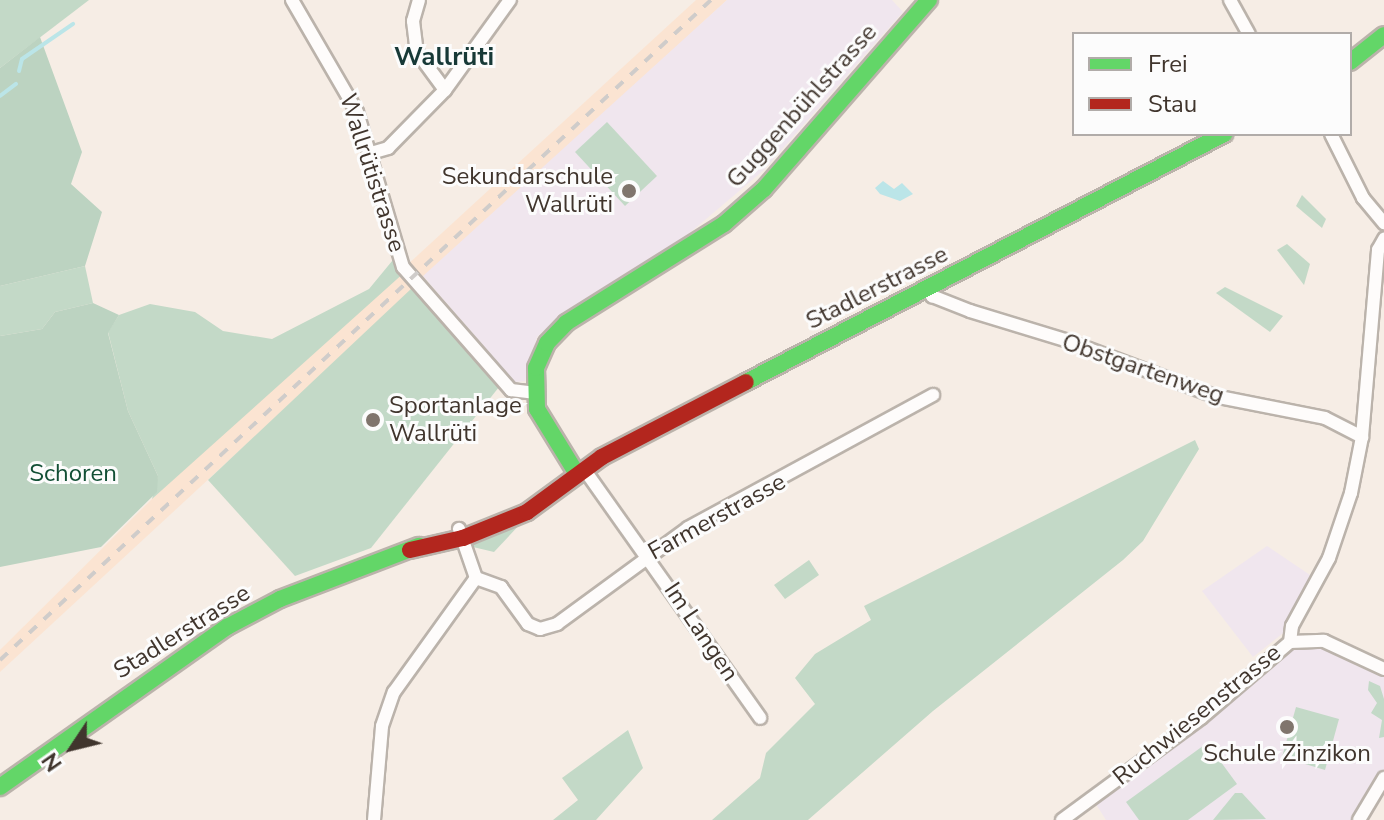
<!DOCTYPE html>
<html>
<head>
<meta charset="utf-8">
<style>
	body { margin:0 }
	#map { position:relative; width:1384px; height:820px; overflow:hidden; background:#f6ede5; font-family:"Nunito Sans",sans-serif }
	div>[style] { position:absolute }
	.built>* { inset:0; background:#fbe4d2 }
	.education>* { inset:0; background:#f0e6ee }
	.green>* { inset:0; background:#c3d9c7 }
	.forest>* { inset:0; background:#bcd3c1 }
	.water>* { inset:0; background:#bbe5e8 }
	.stream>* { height:4px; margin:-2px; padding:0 2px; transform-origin:2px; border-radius:2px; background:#bbe5e8 }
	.roads { filter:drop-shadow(2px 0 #bbb3ab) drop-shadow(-2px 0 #bbb3ab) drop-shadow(0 2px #bbb3ab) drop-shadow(0 -2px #bbb3ab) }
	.street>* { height:12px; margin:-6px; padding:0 6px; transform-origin:6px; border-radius:6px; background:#fefcfb }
	.fast>* { height:16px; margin:-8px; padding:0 8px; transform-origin:8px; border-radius:8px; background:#63d668 }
	.jam>* { height:16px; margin:-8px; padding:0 8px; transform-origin:8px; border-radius:8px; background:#b3261e }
	.rail>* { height:4px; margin-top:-2px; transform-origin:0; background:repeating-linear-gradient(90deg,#cfccca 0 10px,transparent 0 20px) }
	.dots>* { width:22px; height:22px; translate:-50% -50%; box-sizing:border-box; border:4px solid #fcfcfc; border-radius:50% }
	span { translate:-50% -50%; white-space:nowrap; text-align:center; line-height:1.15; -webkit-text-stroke:6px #fcfcfc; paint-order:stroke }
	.street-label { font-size:24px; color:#40352d }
	.poi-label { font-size:24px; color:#40352d }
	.right { translate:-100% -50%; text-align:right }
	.left { translate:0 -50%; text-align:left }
	.park-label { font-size:24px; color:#124f35 }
	.neighbourhood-label { font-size:26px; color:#173937; font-weight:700 }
	.legend { position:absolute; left:1072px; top:32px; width:280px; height:104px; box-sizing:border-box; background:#fcfcfc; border:2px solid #b1aca9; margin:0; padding:10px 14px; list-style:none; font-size:24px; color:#40352d }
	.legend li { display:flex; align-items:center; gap:16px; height:40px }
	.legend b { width:40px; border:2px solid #b1aca9 }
	.north { position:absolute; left:32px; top:708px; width:80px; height:80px; -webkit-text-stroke:6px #fcfcfc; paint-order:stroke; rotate:235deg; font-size:22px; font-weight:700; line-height:32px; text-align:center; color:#40352d }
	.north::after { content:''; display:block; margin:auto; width:28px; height:36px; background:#40352d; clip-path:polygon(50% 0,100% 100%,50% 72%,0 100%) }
</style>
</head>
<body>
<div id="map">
	<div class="built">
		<i style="clip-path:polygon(696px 0,727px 0,0 672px,0 650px,152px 499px)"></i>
	</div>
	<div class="education">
		<i style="clip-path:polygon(727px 0,892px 0,903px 12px,764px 170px,673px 247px,562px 314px,537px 337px,525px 381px,515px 382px,423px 276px)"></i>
		<i style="clip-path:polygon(1267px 546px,1319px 581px,1292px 626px,1253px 657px,1202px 591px)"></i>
		<i style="clip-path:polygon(1306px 639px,1384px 669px,1384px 778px,1359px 820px,1106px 820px,1092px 798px,1274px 651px)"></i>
	</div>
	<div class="green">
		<i style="clip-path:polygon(0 0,89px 0,0 68px)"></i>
		<i style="clip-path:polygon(607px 122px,657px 176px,625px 206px,575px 152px)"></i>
		<i style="clip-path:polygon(1302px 195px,1326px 219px,1322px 228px,1296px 206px)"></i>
		<i style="clip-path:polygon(1287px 244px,1310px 264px,1304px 285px,1277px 250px)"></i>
		<i style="clip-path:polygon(397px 255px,406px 271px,152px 499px,158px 476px,128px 411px,108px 332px,119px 315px,150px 304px,195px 312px,223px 331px,272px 339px,369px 289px)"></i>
		<i style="clip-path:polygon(85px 266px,93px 303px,55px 312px,42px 329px,0 336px,0 286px)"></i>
		<i style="clip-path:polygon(1225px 287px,1283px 316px,1270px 332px,1216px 293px)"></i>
		<i style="clip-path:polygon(412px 288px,499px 387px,371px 548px,295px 576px,208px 480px)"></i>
		<i style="clip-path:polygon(1195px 440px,1199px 449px,1143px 541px,1123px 560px,933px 711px,808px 820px,712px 820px,760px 778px,766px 753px,815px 704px,795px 678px,815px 654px,871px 620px,864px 606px)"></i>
		<i style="clip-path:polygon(523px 521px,494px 552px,473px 547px,473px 541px)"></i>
		<i style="clip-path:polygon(809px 560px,819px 575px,785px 599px,774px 585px)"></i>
		<i style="clip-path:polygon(1369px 681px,1380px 686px,1384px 699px,1384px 737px,1379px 738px,1382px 720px,1371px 713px,1377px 703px,1368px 690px)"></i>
		<i style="clip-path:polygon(1296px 707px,1339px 719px,1325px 770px,1282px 757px)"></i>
		<i style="clip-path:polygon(628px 730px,643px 768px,596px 820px,553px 820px,578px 800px,562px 778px)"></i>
		<i style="clip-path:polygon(1207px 743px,1237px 784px,1188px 820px,1139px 820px,1126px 802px)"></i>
		<i style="clip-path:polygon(1235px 793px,1242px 793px,1266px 819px,1213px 820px)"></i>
	</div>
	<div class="forest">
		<i style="clip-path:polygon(40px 37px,82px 152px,71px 184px,102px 212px,85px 266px,0 286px,0 68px)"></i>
		<i style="clip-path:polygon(93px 303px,119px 315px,108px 333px,128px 411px,158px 476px,157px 492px,101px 547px,0 567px,0 336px,42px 329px,55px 312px)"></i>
	</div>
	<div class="water">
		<i style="clip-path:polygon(883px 181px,894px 189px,902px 183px,913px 194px,900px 201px,880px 194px,875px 188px)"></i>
	</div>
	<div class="stream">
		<i style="left:19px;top:71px;width:12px;rotate:-76deg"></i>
		<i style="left:22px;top:59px;width:62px;rotate:-34.5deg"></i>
		<i style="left:0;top:96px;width:20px;rotate:-37deg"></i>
	</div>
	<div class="roads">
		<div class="street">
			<i style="left:292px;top:0;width:129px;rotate:59.9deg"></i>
			<i style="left:357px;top:112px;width:162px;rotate:73.5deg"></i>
			<i style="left:403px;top:267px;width:164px;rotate:48.7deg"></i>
			<i style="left:511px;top:390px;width:23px;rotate:7deg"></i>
			<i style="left:419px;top:0;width:22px;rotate:106deg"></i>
			<i style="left:413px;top:21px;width:31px;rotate:83deg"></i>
			<i style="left:417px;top:52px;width:47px;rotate:53.6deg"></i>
			<i style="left:1230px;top:0;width:39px;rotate:61deg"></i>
			<i style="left:1331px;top:134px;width:72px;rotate:63.4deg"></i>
			<i style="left:1363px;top:198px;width:33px;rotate:50deg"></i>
			<i style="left:371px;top:153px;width:18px;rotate:-16deg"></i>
			<i style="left:388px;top:148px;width:81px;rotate:-45.5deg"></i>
			<i style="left:445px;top:90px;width:111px;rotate:-54.2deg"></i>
			<i style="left:929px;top:288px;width:9px;rotate:69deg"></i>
			<i style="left:932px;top:296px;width:41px;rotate:21.5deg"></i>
			<i style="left:970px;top:311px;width:102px;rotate:17deg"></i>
			<i style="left:1068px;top:341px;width:156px;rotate:20.6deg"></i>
			<i style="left:1214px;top:396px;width:113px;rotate:11.2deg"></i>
			<i style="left:1325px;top:418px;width:42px;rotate:27.2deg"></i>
			<i style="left:584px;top:469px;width:305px;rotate:54.7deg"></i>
			<i style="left:476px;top:578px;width:27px;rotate:20deg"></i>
			<i style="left:501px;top:587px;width:46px;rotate:53.9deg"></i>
			<i style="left:528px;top:624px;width:13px;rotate:23deg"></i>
			<i style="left:540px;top:629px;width:18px;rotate:-16deg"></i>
			<i style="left:557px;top:624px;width:162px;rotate:-36.2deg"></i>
			<i style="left:688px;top:528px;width:279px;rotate:-28.5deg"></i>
			<i style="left:1290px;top:642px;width:16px;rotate:-83deg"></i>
			<i style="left:1292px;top:626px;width:77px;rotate:-61.4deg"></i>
			<i style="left:1329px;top:558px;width:69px;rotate:-71.3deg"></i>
			<i style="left:1351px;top:493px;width:57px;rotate:-78.9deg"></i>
			<i style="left:1362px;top:437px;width:188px;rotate:-85.1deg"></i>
			<i style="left:1378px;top:250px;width:13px;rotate:-61deg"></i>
			<i style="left:374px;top:820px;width:94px;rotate:-85.1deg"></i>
			<i style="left:382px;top:726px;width:36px;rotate:-71deg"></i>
			<i style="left:394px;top:692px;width:140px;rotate:-54.3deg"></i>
			<i style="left:476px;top:578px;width:52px;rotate:-109.1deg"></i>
			<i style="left:1062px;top:820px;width:172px;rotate:-36.3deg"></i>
			<i style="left:1201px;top:718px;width:117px;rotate:-40.5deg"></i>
			<i style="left:1290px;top:642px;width:34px;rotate:-2deg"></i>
			<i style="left:1324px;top:641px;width:66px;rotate:25deg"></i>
			<i style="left:1359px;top:820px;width:49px;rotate:-59.2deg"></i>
		</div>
		<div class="fast">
			<i style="left:1350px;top:62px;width:43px;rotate:-38.5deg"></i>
			<i style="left:746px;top:382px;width:539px;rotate:-27.42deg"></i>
			<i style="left:577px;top:474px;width:76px;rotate:-121.6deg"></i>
			<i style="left:537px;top:409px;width:41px;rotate:-91.4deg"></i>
			<i style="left:536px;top:368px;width:27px;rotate:-66deg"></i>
			<i style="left:547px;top:343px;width:28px;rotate:-46deg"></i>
			<i style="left:566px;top:323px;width:186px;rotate:-32.1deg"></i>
			<i style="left:724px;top:224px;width:53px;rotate:-41.2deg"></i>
			<i style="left:764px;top:189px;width:251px;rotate:-48.9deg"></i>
			<i style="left:0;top:787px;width:278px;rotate:-35.2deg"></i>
			<i style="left:227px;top:627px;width:60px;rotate:-27.8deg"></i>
			<i style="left:280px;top:599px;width:149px;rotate:-20.9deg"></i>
		</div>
		<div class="jam">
			<i style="left:410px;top:550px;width:54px;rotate:-12.8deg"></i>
			<i style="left:463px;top:538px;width:69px;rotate:-22.1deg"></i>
			<i style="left:527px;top:512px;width:93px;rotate:-36.3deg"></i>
			<i style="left:602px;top:457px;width:162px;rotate:-27.5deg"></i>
		</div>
	</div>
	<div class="rail">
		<i style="left:0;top:660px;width:970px;rotate:-42.87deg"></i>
	</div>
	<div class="dots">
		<i style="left:629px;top:191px;background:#80756d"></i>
		<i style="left:373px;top:420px;background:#80756d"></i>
		<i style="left:1287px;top:727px;background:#80756d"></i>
	</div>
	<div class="street-label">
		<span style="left:802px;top:106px;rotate:-48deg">Guggenbühlstrasse</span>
		<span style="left:372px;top:173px;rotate:72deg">Wallrütistrasse</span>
		<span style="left:877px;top:288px;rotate:-27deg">Stadlerstrasse</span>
		<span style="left:1143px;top:369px;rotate:19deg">Obstgartenweg</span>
		<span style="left:717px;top:517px;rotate:-29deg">Farmerstrasse</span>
		<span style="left:182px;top:632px;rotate:-32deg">Stadlerstrasse</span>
		<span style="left:701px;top:632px;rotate:56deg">Im Langen</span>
		<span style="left:1197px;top:715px;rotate:-39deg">Ruchwiesenstrasse</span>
	</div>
	<div class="poi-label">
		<span class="right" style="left:613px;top:191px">Sekundarschule<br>Wallrüti</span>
		<span class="left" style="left:389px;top:420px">Sportanlage<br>Wallrüti</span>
		<span style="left:1287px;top:754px">Schule Zinzikon</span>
	</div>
	<div class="park-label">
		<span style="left:73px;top:474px">Schoren</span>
	</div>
	<div class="neighbourhood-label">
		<span style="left:444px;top:57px">Wallrüti</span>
	</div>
	<ul class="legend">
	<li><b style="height:10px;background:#63d668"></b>Frei</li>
	<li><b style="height:10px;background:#b3261e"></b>Stau</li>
	</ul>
	<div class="north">N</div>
</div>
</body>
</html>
